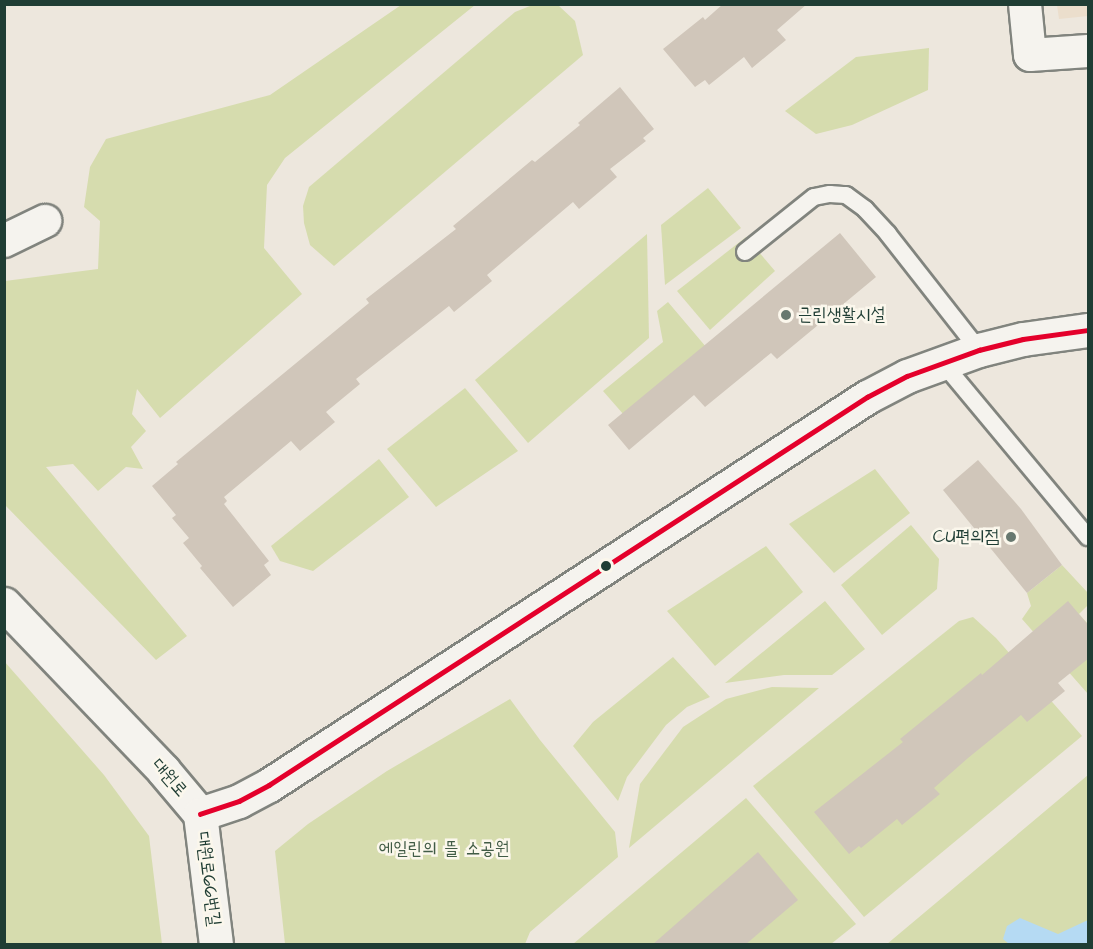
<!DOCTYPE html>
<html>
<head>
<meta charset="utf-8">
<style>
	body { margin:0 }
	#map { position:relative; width:1093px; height:949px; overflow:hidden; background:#ede7dd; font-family:"Architects Daughter","Poor Story",sans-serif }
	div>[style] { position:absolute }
	.built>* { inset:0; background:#ebdecc }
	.green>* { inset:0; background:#d6dcae }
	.water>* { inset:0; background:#b5daf3 }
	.building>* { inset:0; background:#d0c6ba }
	.roads { filter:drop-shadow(2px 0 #81847e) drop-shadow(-2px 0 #81847e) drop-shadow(0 2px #81847e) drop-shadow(0 -2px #81847e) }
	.service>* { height:16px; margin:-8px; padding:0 8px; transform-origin:8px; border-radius:8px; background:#f5f3ee }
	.minor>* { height:32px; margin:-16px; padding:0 16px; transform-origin:16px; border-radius:16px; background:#f5f3ee }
	.tertiary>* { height:33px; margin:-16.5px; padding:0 16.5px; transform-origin:16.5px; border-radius:16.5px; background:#f5f3ee }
	.bus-1>* { height:4.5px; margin:-2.25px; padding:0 2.25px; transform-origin:2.25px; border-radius:2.25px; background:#e4002b }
	.dots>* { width:16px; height:16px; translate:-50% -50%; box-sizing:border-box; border:3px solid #fbf7ec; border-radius:50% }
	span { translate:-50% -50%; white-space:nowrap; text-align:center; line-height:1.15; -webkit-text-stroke:5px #fbf7ec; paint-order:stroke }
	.poi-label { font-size:18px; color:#1f3d34 }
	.left { translate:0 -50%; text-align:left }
	.right { translate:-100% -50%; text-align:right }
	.street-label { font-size:18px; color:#1f3d34 }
	.park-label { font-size:18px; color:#405b45 }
	.frame { position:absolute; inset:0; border:6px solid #1f3d34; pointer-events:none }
</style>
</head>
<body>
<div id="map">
	<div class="built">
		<i style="clip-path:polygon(1057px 5px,1088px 5px,1088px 16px,1059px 19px)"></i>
	</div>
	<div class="green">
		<i style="clip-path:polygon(535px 4px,558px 5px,575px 21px,583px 55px,334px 266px,310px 245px,304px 223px,303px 206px,309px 187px,515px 12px)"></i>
		<i style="clip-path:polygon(401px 5px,475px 5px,285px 158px,267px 185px,264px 248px,302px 294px,160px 418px,137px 389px,132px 414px,146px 431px,131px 447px,143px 469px,126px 467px,98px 491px,73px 464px,46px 467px,187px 636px,156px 660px,5px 505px,5px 281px,98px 269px,100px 221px,84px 207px,90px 167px,106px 139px,270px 95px)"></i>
		<i style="clip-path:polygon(929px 48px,928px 90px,852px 125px,816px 134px,785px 111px,856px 57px)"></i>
		<i style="clip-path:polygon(708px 188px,741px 228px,665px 285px,661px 225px)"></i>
		<i style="clip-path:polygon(647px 234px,649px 338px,528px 443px,475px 380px)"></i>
		<i style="clip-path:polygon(746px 237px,775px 271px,710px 330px,677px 291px)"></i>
		<i style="clip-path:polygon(668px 302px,723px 367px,631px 423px,603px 391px,663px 342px,657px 311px)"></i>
		<i style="clip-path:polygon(465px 388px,518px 451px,436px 507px,387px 449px)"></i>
		<i style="clip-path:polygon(379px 459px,409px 497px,313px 571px,280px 561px,271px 546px)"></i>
		<i style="clip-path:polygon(875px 469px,910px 513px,834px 573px,789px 524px)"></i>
		<i style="clip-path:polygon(911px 525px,939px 559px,937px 589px,882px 635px,841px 585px)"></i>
		<i style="clip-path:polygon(766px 546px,803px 592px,715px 666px,667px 611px)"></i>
		<i style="clip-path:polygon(1062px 565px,1088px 593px,1088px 605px,1079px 614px,1088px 624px,1088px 694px,1022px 619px,1031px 606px,1027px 593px)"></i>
		<i style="clip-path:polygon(825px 601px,865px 649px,832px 675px,784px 675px,725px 683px)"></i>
		<i style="clip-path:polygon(973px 617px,996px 638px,1082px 736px,864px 917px,753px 786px,959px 621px)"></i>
		<i style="clip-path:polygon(673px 657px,710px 697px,687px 707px,666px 725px,627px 777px,618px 801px,573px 746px,593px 722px)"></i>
		<i style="clip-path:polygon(4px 661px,104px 775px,149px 836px,162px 944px,5px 944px)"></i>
		<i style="clip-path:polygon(772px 687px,819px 688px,629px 848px,640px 784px,683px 727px,726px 699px)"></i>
		<i style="clip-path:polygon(510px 699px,540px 740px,615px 832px,618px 857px,530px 932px,525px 944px,285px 944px,275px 851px,308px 824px,387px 771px)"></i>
		<i style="clip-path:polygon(1088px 775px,1088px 944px,887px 944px,949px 892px)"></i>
		<i style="clip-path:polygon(746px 798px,856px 924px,831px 944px,573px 944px)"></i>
	</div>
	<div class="water">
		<i style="clip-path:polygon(1020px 918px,1058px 934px,1088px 920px,1088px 944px,1009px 944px,1003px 939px,1007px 926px)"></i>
	</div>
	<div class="building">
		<i style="clip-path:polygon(723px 4px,807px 4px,777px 30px,786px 40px,752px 68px,744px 57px,709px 85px,705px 80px,695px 87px,663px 49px,703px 17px,705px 20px)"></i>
		<i style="clip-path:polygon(620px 87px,654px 129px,643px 138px,646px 141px,610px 169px,617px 177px,579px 209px,573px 202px,487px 275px,492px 281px,454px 312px,449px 306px,356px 379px,360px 384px,326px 412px,335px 422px,300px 451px,291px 441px,224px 497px,227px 501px,224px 504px,269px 561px,264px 565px,271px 575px,233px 607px,200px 568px,202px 566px,183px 543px,189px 538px,172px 518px,176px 515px,152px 486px,178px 464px,176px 462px,369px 303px,366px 299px,456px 229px,453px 226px,532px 160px,535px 162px,580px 125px,578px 123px)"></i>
		<i style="clip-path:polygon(840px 233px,876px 277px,777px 359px,771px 353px,705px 407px,694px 395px,629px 450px,608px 425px)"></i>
		<i style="clip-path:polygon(978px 460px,1021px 509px,1062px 565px,1027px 593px,943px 490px)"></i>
		<i style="clip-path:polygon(1068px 601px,1089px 626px,1089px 658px,1058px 683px,1065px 691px,1027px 722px,1021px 715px,968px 758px,934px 788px,940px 794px,902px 825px,897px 819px,861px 848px,859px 846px,849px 854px,814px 812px,903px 742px,900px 739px,981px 673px,982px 675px)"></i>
		<i style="clip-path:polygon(758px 852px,798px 900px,745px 945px,652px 945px)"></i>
	</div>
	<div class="roads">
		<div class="service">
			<i style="left:745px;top:252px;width:88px;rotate:-38.6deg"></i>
			<i style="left:814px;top:197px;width:16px;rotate:-11deg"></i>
			<i style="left:830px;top:194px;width:16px;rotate:4deg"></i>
			<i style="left:846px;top:195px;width:24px;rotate:36deg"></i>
			<i style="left:865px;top:209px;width:34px;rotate:47deg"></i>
			<i style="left:888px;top:234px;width:147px;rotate:51.9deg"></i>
			<i style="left:942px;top:362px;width:228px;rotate:50.2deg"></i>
		</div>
		<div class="minor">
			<i style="left:1025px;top:4px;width:51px;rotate:84.4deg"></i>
			<i style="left:1030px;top:55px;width:58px;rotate:-3.9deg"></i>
			<i style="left:4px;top:241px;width:46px;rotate:-26deg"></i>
		</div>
		<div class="tertiary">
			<i style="left:4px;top:604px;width:230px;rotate:46.2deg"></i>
			<i style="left:163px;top:770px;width:57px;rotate:49.9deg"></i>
			<i style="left:200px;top:814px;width:41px;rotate:-18.4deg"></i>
			<i style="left:239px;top:801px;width:34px;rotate:-28deg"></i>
			<i style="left:269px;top:785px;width:713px;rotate:-32.98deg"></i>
			<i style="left:867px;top:397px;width:45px;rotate:-27.7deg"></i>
			<i style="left:907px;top:376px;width:77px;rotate:-19.9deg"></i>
			<i style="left:979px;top:350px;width:45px;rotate:-14deg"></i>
			<i style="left:1023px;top:339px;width:66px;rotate:-7.9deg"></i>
			<i style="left:200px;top:814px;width:131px;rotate:83deg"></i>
		</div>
	</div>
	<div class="bus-1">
		<i style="left:200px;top:814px;width:41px;rotate:-18.4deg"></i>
		<i style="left:239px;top:801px;width:34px;rotate:-28deg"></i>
		<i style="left:269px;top:785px;width:713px;rotate:-32.98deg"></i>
		<i style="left:867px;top:397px;width:45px;rotate:-27.7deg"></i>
		<i style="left:907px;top:376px;width:77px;rotate:-19.9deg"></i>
		<i style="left:979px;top:350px;width:45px;rotate:-14deg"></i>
		<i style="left:1023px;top:339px;width:66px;rotate:-7.9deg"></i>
	</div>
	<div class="dots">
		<i style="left:786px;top:315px;background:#67786f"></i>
		<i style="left:1011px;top:537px;background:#67786f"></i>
		<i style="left:606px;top:566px;background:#1f3d34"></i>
	</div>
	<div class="poi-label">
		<span class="left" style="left:798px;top:315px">근린생활시설</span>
		<span class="right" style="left:999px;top:537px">CU편의점</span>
	</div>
	<div class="street-label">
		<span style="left:169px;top:778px;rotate:49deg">대원로</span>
		<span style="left:208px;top:879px;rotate:83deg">대원로66번길</span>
	</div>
	<div class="park-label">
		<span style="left:444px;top:849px">에일린의 뜰 소공원</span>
	</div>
	<div class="frame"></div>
</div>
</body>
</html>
